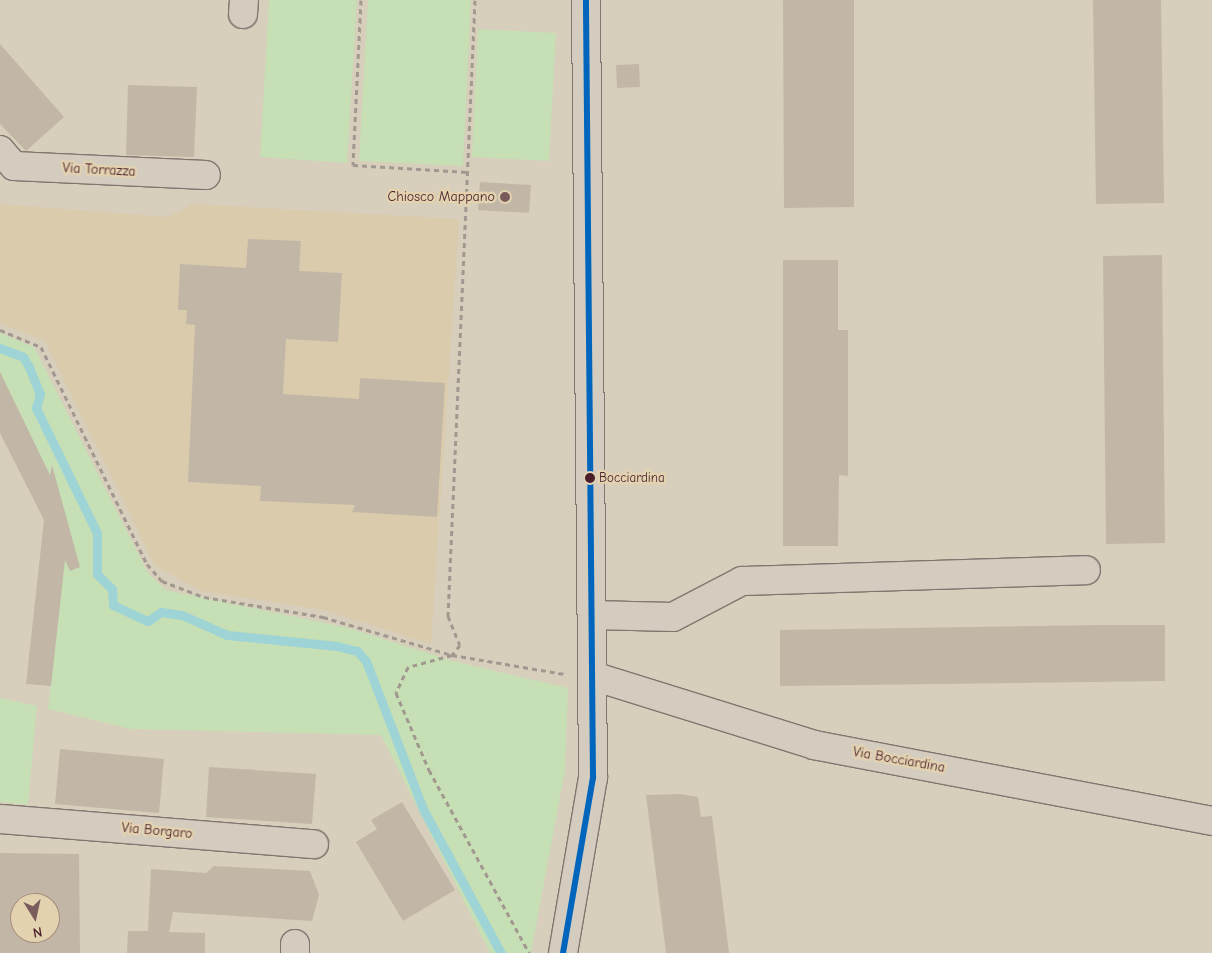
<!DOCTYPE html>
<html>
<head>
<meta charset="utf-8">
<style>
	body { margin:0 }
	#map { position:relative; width:1212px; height:953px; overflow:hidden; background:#d7cebb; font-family:"Comic Neue",sans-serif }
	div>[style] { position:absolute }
	.built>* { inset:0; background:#dacbad }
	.green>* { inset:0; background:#c6dfb4 }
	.stream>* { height:9px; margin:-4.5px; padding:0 4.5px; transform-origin:4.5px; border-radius:4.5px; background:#9ed4d6 }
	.building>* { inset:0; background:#c2b7a6 }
	.path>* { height:3px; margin-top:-1.5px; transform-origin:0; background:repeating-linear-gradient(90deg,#a19890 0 5px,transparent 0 9px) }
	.roads { filter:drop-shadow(1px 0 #82756f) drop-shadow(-1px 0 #82756f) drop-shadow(0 1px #82756f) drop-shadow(0 -1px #82756f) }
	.minor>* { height:28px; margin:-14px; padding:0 14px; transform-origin:14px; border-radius:14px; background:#d3ccbf }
	.bus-1>* { height:6px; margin:-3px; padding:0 3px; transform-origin:3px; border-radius:3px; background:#0065bd }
	.dots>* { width:14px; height:14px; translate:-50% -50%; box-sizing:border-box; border:2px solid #e3d2af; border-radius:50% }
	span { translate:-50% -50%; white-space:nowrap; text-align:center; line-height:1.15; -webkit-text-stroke:5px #e3d2af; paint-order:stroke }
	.bus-label { font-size:13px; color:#4a1f2b }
	.left { translate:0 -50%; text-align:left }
	.street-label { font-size:14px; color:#4a1f2b }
	.poi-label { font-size:14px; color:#4a1f2b }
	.right { translate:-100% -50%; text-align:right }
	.north { position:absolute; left:10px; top:893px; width:50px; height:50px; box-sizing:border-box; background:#e3d2af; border:1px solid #a68a7a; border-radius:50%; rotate:170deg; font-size:14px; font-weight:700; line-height:20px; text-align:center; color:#4a1f2b }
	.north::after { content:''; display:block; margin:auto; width:18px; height:22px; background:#7b5c5d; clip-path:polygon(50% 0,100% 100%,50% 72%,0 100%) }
</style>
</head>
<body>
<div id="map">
	<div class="built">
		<i style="clip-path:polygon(0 204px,168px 217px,193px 204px,459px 219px,431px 644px,324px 610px,202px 591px,155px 566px,45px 341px,0 323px)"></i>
	</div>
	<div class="green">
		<i style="clip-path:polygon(269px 0,357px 0,347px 163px,260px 157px)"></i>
		<i style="clip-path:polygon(368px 0,471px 0,463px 166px,359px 161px)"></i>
		<i style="clip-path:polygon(478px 29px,556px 33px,549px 161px,472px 157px)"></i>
		<i style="clip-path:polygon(0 333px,34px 347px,148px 573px,166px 590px,349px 628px,453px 661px,568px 688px,565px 770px,531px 953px,490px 953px,381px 735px,131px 729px,48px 709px,68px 525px,61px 499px,16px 405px,0 404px)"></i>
		<i style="clip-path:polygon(0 698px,37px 706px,28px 805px,0 802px)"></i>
	</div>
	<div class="stream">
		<i style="left:0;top:348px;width:25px;rotate:21deg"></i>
		<i style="left:23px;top:357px;width:12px;rotate:59deg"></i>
		<i style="left:29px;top:367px;width:29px;rotate:68deg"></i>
		<i style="left:40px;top:394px;width:15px;rotate:106deg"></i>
		<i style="left:36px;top:408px;width:139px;rotate:64deg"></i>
		<i style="left:97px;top:533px;width:41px;rotate:90deg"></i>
		<i style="left:97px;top:574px;width:21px;rotate:45deg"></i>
		<i style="left:112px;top:589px;width:16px;rotate:86deg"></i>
		<i style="left:113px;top:605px;width:38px;rotate:25deg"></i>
		<i style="left:148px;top:621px;width:16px;rotate:-35deg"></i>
		<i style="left:161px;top:612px;width:21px;rotate:8deg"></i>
		<i style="left:182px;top:615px;width:49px;rotate:24deg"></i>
		<i style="left:227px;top:635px;width:111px;rotate:5.7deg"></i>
		<i style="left:337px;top:646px;width:21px;rotate:14deg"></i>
		<i style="left:357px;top:651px;width:13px;rotate:48deg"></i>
		<i style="left:366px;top:661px;width:159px;rotate:68.9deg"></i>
		<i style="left:423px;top:809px;width:164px;rotate:61.6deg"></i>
	</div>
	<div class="building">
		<i style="clip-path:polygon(783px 0,854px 0,854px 207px,784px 208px)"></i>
		<i style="clip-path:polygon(1093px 0,1161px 0,1164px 203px,1096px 204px)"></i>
		<i style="clip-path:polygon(0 44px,64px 117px,26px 151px,0 124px)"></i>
		<i style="clip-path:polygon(639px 64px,640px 87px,617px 88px,616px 65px)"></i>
		<i style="clip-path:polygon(128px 85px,197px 87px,194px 157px,126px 155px)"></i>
		<i style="clip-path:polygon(480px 182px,531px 185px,529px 213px,478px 210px)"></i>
		<i style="clip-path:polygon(248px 239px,301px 241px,299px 271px,342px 273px,338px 342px,286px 339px,283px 394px,359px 399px,360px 378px,445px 383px,437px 517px,352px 512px,355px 505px,260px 501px,261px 486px,188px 482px,195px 325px,186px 324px,187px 310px,178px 310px,180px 264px,246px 268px)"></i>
		<i style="clip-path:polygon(1162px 255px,1165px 543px,1106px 544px,1103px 256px)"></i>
		<i style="clip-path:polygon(783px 260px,838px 260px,838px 330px,848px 330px,848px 476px,839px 475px,838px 546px,783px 546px)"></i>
		<i style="clip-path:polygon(0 372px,50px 475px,52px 465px,80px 567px,70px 571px,65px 560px,51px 686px,26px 684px,44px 520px,0 433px)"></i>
		<i style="clip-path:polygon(1103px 625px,1165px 625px,1165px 681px,780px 686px,780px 630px)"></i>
		<i style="clip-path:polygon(60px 749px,164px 759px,159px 813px,55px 804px)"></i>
		<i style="clip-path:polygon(209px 767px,316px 774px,312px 824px,206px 817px)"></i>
		<i style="clip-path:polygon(680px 794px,698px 797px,701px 817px,712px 816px,729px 953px,666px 953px,646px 795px)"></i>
		<i style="clip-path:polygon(402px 802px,455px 890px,403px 921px,356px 842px,377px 829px,371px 820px)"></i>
		<i style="clip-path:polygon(evenodd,0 853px,79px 854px,80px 953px,0 953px,0 853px,20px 903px,50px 903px,50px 933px,20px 933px,20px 903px)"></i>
		<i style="clip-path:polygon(214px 866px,310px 871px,319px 895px,312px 921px,173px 912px,169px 932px,205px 933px,205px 953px,127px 953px,128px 931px,148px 931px,151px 869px,206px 873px)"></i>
	</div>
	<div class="path">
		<i style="left:361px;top:0;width:165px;rotate:92.8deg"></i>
		<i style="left:353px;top:165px;width:115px;rotate:3.5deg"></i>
		<i style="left:475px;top:0;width:617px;rotate:92.51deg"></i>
		<i style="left:448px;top:616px;width:31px;rotate:68deg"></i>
		<i style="left:460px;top:645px;width:13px;rotate:129deg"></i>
		<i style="left:452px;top:655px;width:46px;rotate:164.7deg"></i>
		<i style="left:408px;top:667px;width:29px;rotate:115deg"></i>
		<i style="left:396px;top:693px;width:84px;rotate:66.8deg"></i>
		<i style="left:429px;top:770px;width:209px;rotate:61.3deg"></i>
		<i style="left:0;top:330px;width:44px;rotate:22.5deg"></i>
		<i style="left:41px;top:347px;width:242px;rotate:64deg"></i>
		<i style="left:147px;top:564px;width:23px;rotate:49deg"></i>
		<i style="left:162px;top:581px;width:45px;rotate:20.9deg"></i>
		<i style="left:204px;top:597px;width:121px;rotate:9.5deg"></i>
		<i style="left:323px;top:617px;width:134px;rotate:16.4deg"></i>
		<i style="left:452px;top:655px;width:114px;rotate:9.6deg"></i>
	</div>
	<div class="roads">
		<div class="minor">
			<i style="left:243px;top:14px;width:14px;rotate:-86deg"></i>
			<i style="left:0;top:150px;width:21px;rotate:49deg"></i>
			<i style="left:14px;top:166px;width:192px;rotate:2.7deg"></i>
			<i style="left:592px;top:615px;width:81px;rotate:1.4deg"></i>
			<i style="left:673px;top:617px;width:78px;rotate:-27.6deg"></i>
			<i style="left:742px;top:581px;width:344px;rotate:-1.8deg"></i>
			<i style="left:593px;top:676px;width:232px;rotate:17.3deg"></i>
			<i style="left:814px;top:745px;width:405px;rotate:10.8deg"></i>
			<i style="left:0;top:819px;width:315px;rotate:4.6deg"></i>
			<i style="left:295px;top:953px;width:9px;rotate:-90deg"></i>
			<i style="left:563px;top:953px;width:178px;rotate:-80.3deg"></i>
			<i style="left:593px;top:778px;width:778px;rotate:-90.52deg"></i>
		</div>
	</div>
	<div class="bus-1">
		<i style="left:563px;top:953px;width:178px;rotate:-80.3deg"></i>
		<i style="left:593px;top:778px;width:778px;rotate:-90.52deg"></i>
	</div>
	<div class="dots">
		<i style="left:505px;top:197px;background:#7b5c5d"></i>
		<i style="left:590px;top:478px;background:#4a1f2b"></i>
	</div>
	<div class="bus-label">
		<span class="left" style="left:599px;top:478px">Bocciardina</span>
	</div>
	<div class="street-label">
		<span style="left:99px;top:170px;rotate:3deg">Via Torrazza</span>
		<span style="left:899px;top:760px;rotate:10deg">Via Bocciardina</span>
		<span style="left:157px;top:831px;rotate:5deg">Via Borgaro</span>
	</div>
	<div class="poi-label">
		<span class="right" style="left:495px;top:197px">Chiosco Mappano</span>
	</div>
	<div class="north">N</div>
</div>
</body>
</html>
